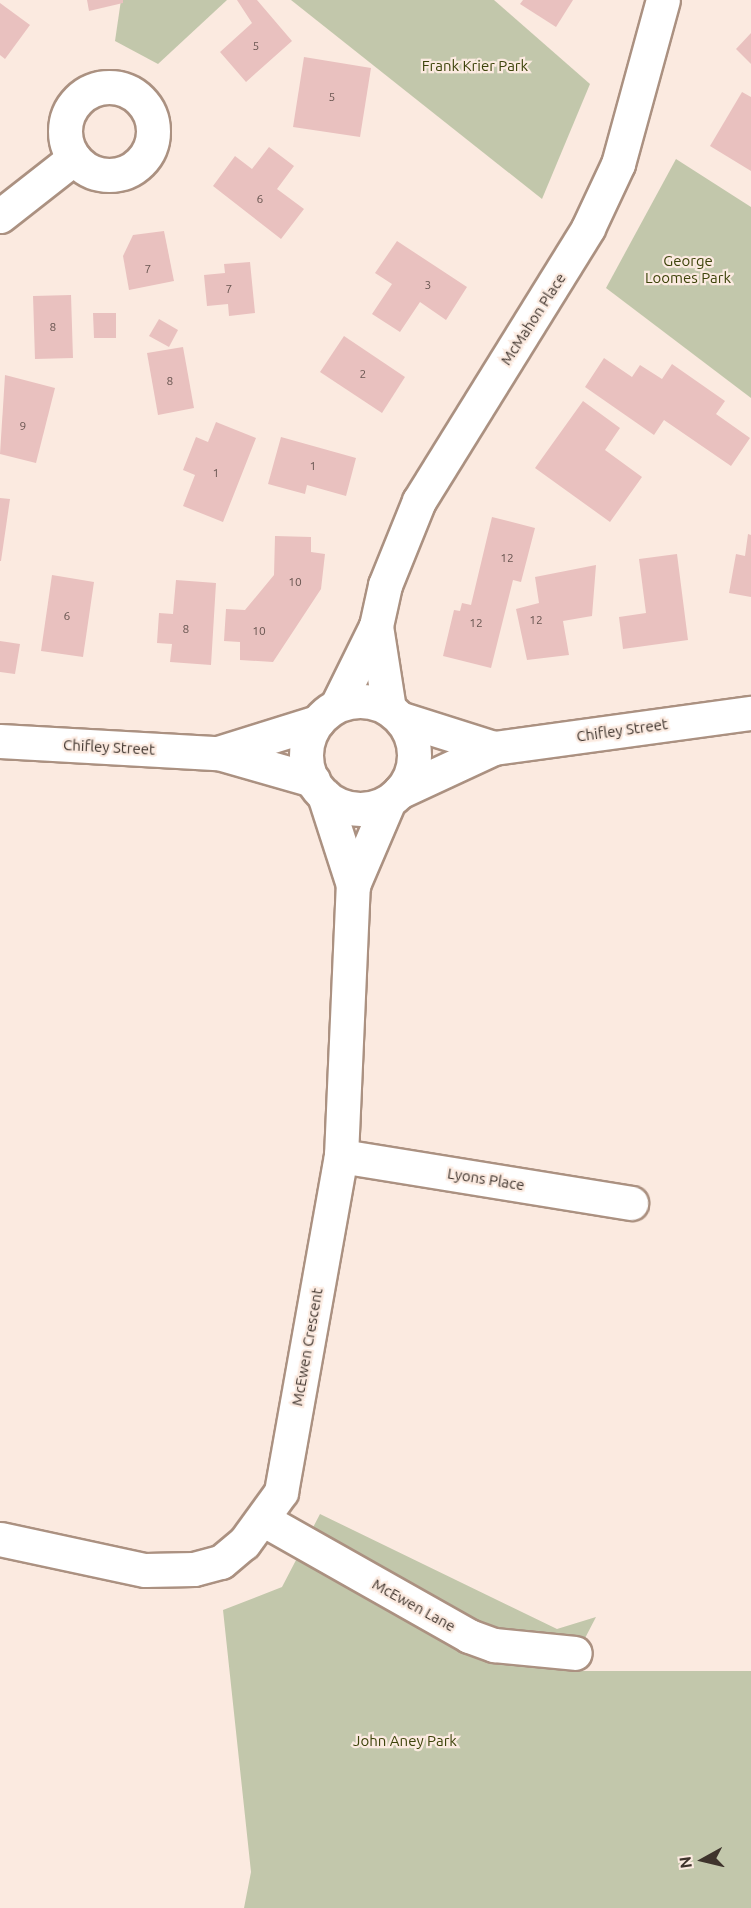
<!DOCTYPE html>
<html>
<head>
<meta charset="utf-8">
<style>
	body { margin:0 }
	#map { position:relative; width:751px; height:1908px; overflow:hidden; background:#fbeae0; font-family:Ubuntu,sans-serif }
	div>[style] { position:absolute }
	.green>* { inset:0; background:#c2c7ab }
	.building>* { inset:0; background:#e9c1bf }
	.roads { filter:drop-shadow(2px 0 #ab9181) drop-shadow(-2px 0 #ab9181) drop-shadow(0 2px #ab9181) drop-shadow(0 -2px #ab9181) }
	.minor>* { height:33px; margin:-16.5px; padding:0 16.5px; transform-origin:16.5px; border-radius:16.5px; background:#fff }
	.minor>.ring { margin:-16.5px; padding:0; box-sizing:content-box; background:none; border:33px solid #fff; border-radius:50% }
	span { translate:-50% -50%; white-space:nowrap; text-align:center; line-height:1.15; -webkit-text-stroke:4.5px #fbeae0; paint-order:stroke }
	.number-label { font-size:12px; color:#695651 }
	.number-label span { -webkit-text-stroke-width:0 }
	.park-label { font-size:15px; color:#3d430a }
	.street-label { font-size:15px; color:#3e332c }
	.north { position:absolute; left:673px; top:1830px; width:60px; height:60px; -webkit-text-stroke:4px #fbeae0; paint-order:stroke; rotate:262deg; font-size:16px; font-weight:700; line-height:24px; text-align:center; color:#3e332c }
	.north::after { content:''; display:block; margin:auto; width:21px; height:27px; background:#3e332c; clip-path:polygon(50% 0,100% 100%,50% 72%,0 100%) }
</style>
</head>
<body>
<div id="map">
	<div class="green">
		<i style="clip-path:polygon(121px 0,227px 0,158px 64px,115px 41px)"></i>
		<i style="clip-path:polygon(291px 0,494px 0,590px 84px,542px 199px)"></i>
		<i style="clip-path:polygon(676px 159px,751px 207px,751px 398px,606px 288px)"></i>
		<i style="clip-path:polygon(320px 1514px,557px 1629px,596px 1617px,568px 1671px,751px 1671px,751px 1908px,244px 1908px,251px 1872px,223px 1610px,282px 1587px)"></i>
	</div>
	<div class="building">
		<i style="clip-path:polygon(87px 0,123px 0,123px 3px,89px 11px)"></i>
		<i style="clip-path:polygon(237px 0,257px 0,292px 41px,246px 82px,220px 52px,252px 23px)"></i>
		<i style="clip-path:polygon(523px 0,573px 0,556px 27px,520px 4px)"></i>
		<i style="clip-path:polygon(0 3px,30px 25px,5px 59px,0 55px)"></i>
		<i style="clip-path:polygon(751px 33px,751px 64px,736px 49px)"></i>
		<i style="clip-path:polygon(304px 57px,371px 68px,360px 137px,293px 127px)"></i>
		<i style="clip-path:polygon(742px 92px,751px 97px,751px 171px,710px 146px)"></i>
		<i style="clip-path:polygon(269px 147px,294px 166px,277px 189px,304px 209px,281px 239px,213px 186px,235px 156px,252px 169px)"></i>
		<i style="clip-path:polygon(164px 231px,174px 281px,129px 290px,123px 256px,133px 235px)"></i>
		<i style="clip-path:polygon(397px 241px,467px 287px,446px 320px,420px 302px,400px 332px,372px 314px,392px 284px,375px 273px)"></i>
		<i style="clip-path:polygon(250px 262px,255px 313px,229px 316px,228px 304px,207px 306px,204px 275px,225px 273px,224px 264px)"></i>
		<i style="clip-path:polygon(71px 295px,73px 358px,35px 359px,33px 296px)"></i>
		<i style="clip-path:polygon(93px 313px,116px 313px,116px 338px,94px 338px)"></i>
		<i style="clip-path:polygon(159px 319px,178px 330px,169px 347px,149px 336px)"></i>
		<i style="clip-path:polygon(344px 336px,405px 377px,382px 413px,320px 372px)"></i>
		<i style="clip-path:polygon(183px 347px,194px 408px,158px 415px,147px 353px)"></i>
		<i style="clip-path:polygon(604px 358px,632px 377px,640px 365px,662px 379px,672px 364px,725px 401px,716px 414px,750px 438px,731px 466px,664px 420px,654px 435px,585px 387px)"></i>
		<i style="clip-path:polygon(5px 375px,55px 388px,36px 463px,0 454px)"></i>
		<i style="clip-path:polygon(583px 401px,620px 428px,605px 450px,642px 477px,610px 522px,535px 468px)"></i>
		<i style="clip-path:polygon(216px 422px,256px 438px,223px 522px,183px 506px,195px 475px,183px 470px,196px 437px,208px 442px)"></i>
		<i style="clip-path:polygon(281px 437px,356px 458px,346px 496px,307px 485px,305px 494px,268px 484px)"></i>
		<i style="clip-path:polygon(0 498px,10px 499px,1px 561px,0 561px)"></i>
		<i style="clip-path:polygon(492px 517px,535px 528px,521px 582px,513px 580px,491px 668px,443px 656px,454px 610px,460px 611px,462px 603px,471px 605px)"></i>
		<i style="clip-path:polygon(748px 534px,751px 535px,751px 597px,729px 593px,736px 554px,745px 556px)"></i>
		<i style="clip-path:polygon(275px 536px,311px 537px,311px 552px,325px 554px,321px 589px,273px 662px,240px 660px,240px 642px,224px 641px,226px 609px,245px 610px,274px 575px)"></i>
		<i style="clip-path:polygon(677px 554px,688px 640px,623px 649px,619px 617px,646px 613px,639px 559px)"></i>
		<i style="clip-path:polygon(596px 565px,592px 616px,563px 621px,569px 655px,527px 660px,516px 609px,539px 603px,535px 577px)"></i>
		<i style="clip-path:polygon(52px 575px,94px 582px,83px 657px,41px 651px)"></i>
		<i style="clip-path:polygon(176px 580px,216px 583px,211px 665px,170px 662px,172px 644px,157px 643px,159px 613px,173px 614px)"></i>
		<i style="clip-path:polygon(0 641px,20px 644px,15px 674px,0 672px)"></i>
	</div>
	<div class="roads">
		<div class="minor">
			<i class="ring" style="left:65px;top:87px;width:55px;height:55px"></i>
			<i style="left:0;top:216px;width:94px;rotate:-38.1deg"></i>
			<i style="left:376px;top:626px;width:84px;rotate:81.1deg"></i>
			<i class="ring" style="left:306px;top:701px;width:75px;height:75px"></i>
			<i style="left:337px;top:705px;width:88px;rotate:-63.7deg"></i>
			<i style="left:376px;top:626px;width:42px;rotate:-77.6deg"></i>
			<i style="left:385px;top:585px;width:91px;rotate:-68deg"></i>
			<i style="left:419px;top:501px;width:321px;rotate:-58.2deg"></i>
			<i style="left:588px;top:228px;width:71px;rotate:-64.9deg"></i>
			<i style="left:618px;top:164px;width:170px;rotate:-74.7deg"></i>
			<i style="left:402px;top:719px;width:96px;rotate:17.5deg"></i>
			<i style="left:0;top:741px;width:218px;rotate:3.2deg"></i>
			<i style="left:218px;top:753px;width:99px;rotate:15.9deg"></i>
			<i style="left:218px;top:753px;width:104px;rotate:-17.4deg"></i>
			<i style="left:399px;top:792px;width:105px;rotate:-24.9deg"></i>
			<i style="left:494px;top:748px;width:259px;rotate:-7.8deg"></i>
			<i style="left:324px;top:795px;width:95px;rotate:72.1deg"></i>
			<i style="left:341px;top:1156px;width:294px;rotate:9.2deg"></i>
			<i style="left:264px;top:1520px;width:236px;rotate:29.5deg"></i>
			<i style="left:469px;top:1636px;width:27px;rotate:20deg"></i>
			<i style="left:494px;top:1645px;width:81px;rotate:5.6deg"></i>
			<i style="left:0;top:1539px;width:148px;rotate:12.1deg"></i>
			<i style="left:145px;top:1570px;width:49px;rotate:-1.2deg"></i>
			<i style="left:194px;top:1569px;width:28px;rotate:-15deg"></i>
			<i style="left:221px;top:1562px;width:30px;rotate:-40deg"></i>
			<i style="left:244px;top:1543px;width:63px;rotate:-54deg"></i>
			<i style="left:281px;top:1492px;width:341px;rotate:-79.9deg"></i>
			<i style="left:341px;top:1156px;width:271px;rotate:-87.5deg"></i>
			<i style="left:353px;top:885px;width:91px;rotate:-66.8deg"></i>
		</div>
	</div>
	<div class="number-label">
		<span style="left:256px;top:46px">5</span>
		<span style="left:332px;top:97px">5</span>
		<span style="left:260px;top:199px">6</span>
		<span style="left:148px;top:269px">7</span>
		<span style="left:428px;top:285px">3</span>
		<span style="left:229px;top:289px">7</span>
		<span style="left:53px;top:327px">8</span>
		<span style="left:363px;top:374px">2</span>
		<span style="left:170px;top:381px">8</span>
		<span style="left:23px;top:426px">9</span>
		<span style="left:313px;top:466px">1</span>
		<span style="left:216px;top:473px">1</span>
		<span style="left:507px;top:558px">12</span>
		<span style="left:295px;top:582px">10</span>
		<span style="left:67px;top:616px">6</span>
		<span style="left:536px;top:620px">12</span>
		<span style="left:476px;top:623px">12</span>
		<span style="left:186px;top:629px">8</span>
		<span style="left:259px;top:631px">10</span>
	</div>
	<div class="park-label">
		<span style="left:475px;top:66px">Frank Krier Park</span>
		<span style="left:688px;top:269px">George<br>Loomes Park</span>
		<span style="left:405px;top:1741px">John Aney Park</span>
	</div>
	<div class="street-label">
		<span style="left:533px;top:319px;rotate:-57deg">McMahon Place</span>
		<span style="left:622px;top:730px;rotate:-8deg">Chifley Street</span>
		<span style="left:109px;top:747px;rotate:3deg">Chifley Street</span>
		<span style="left:486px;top:1179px;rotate:9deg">Lyons Place</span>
		<span style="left:307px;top:1347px;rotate:-80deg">McEwen Crescent</span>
		<span style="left:414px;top:1605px;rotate:29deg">McEwen Lane</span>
	</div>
	<div class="north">N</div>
</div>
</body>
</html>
